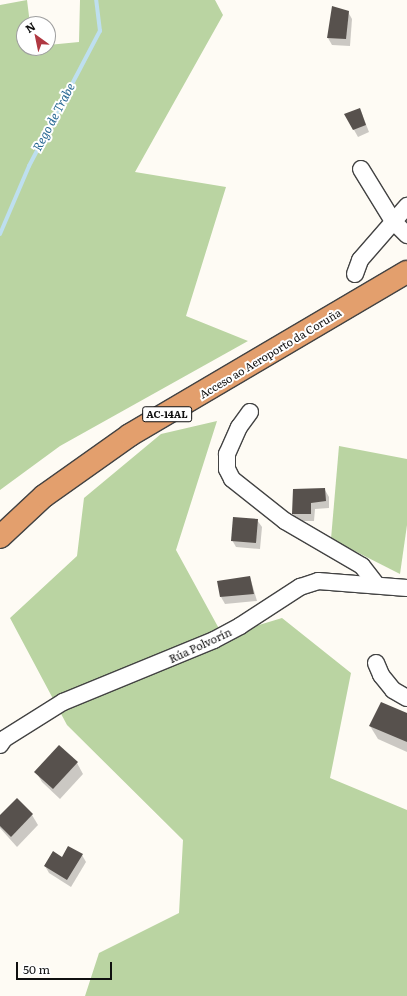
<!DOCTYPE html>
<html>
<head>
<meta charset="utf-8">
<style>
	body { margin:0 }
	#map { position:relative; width:407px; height:996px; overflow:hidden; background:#fefbf4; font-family:Literata,serif }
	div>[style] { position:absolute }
	.forest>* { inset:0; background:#bad4a2 }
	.shadow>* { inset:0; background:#0003 }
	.stream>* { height:4px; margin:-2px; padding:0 2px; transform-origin:2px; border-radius:2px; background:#bedfef }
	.building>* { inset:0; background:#57514d }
	.roads { filter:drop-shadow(1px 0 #434343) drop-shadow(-1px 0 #434343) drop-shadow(0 1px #434343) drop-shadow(0 -1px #434343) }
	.street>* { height:16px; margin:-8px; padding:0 8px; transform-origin:8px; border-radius:8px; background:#fff }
	.highway>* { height:22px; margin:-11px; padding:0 11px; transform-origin:11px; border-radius:11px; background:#e39f6d }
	span { translate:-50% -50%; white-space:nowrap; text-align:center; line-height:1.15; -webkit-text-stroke:4px #fff; paint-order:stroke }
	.shield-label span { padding:1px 3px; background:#fff; border:1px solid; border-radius:3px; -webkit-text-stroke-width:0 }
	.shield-label { font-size:10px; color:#101010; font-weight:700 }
	.street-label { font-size:11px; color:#101010 }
	.water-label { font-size:12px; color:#276893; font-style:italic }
	.north { position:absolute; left:16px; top:16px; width:40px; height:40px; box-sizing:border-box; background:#fff; border:1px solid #9f9f9f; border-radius:50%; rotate:327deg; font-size:11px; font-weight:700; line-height:16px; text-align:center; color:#101010 }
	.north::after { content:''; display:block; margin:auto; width:14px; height:18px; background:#b03842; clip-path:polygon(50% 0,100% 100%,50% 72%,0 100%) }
	.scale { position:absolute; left:16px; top:962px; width:96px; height:18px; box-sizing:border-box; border:2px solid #101010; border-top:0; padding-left:5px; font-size:12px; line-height:14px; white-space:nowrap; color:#101010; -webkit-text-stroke:3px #fff; paint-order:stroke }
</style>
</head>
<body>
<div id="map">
	<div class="forest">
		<i style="clip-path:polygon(27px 0,30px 24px,24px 24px,24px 48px,48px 48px,48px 45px,79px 42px,80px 0,215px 0,223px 15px,135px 172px,226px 187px,186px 316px,248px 341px,60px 446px,0 490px,0 5px)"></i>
		<i style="clip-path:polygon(217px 421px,176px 550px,223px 636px,282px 618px,351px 673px,330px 778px,407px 810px,407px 996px,85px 996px,99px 953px,179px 913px,183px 840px,67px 725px,10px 618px,77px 556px,84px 498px,161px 434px)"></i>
		<i style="clip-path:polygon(339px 446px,407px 459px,407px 525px,400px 574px,331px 539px)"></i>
	</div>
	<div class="shadow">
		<i style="clip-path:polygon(348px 12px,352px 19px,350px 46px,332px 45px,328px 38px)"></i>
		<i style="clip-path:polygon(360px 109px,369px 132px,358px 137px,345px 114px)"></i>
		<i style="clip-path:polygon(325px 490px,329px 497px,329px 508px,315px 509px,314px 521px,297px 521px,293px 514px)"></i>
		<i style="clip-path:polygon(257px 520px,262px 527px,260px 549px,236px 547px,232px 540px)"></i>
		<i style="clip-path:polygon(250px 577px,257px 601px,225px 604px,221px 597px)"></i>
		<i style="clip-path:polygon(407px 714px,407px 752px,378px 739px,370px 726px)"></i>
		<i style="clip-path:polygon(59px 746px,77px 763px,83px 774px,60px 799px,42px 782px,36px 772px)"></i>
		<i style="clip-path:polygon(17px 799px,32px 815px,38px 825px,17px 847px,0 828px,0 816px)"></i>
		<i style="clip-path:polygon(82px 855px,86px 862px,71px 887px,49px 873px,45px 866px,62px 858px)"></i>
	</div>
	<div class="stream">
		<i style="left:0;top:234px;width:74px;rotate:-66.9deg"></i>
		<i style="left:29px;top:166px;width:153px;rotate:-62.3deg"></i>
		<i style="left:100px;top:31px;width:31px;rotate:-97deg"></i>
	</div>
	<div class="building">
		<i style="clip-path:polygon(332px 6px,349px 11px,346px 39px,327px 38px)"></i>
		<i style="clip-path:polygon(360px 108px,366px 125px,353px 130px,344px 114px)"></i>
		<i style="clip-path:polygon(325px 488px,326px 501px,311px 503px,311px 514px,292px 514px,293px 489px)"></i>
		<i style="clip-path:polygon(233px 517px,258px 519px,256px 543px,231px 541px)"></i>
		<i style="clip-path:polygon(250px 576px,254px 594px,220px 597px,217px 581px)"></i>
		<i style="clip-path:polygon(381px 702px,407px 713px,407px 742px,369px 726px)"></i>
		<i style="clip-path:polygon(59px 745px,78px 762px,53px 789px,34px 772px)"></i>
		<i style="clip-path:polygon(17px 798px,33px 814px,11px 837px,0 826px,0 815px)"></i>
		<i style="clip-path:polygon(68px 846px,83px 854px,67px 880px,44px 866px,53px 851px,62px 857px)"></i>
	</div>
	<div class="roads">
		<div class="street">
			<i style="left:361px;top:169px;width:61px;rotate:58.4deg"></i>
			<i style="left:393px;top:221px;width:20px;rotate:45deg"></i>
			<i style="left:355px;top:274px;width:15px;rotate:-70deg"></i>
			<i style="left:360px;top:260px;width:72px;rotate:-49deg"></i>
			<i style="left:250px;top:412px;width:19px;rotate:126deg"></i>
			<i style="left:239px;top:427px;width:30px;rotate:114deg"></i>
			<i style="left:227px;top:454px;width:15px;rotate:90deg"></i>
			<i style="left:227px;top:469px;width:11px;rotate:63deg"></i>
			<i style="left:232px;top:479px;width:68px;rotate:38.4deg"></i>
			<i style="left:285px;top:521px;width:89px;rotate:30.3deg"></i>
			<i style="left:362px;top:566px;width:23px;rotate:52deg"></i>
			<i style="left:376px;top:663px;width:13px;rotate:67deg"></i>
			<i style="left:381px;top:675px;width:19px;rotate:51deg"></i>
			<i style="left:393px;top:690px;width:16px;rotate:30deg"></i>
			<i style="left:0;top:745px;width:7px;rotate:-56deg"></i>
			<i style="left:4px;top:739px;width:70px;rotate:-32.1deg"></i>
			<i style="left:63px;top:702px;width:163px;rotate:-22.3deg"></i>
			<i style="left:214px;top:640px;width:30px;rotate:-28deg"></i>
			<i style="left:240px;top:626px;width:72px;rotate:-33deg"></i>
			<i style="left:300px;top:587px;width:19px;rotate:-18deg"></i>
			<i style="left:318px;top:581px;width:89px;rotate:4.5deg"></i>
		</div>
		<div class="highway">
			<i style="left:0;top:537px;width:60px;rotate:-43deg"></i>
			<i style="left:44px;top:496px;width:105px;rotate:-35.3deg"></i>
			<i style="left:130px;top:435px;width:321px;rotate:-30.5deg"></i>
		</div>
	</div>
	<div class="shield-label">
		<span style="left:167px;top:414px">AC-14AL</span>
	</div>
	<div class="street-label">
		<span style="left:270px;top:353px;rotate:-31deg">Acceso ao Aeroporto da Coruña</span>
		<span style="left:200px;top:645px;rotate:-25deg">Rúa Polvorín</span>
	</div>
	<div class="water-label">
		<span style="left:54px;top:117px;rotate:-62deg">Rego de Trabe</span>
	</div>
	<div class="north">N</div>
	<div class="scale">50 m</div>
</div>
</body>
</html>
